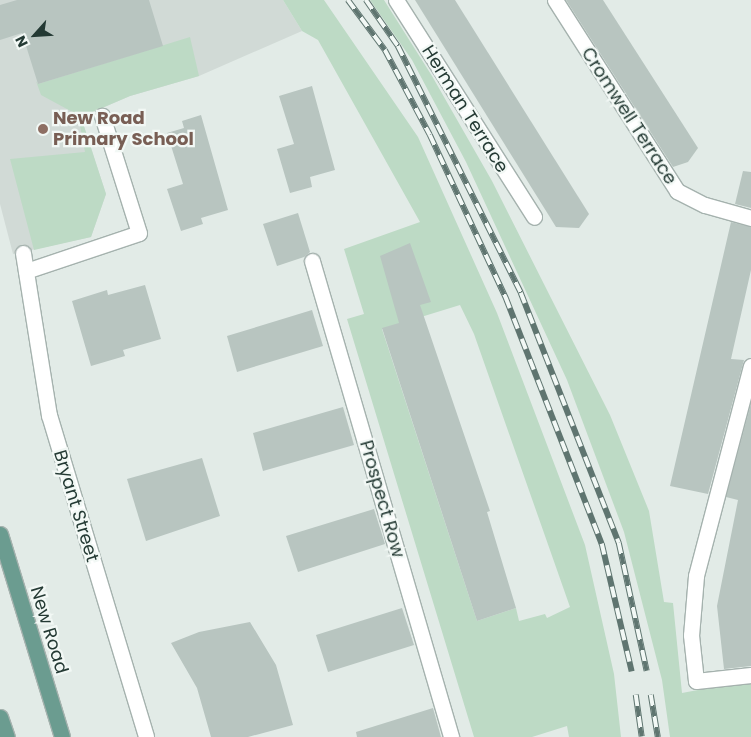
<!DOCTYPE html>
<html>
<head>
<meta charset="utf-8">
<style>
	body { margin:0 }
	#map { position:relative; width:751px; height:737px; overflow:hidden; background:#e2ebe7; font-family:Poppins,sans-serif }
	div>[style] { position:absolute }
	.built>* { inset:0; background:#d1dad6 }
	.green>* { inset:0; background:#bddac5 }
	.building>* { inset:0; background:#b8c5c0 }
	.roads { filter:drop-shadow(1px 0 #a5b2ae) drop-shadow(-1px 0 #a5b2ae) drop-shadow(0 1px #a5b2ae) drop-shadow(0 -1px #a5b2ae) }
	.street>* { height:15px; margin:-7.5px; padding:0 7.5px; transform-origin:7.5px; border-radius:7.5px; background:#fff }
	.primary>* { height:15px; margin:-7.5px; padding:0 7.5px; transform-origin:7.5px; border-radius:7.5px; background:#6b9c90 }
	.rail>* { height:5.5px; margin-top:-2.75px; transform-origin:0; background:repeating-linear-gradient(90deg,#f2f8f5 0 11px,#5f7570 0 22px); box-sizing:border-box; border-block:1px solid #5f7570 }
	.dots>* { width:14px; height:14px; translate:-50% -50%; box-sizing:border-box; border:2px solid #f2f8f5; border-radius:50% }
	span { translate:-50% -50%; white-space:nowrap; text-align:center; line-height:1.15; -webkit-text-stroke:4.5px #f2f8f5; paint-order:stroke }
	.street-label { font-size:18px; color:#243a34 }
	.education-label { font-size:18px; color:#785e54; font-weight:700 }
	.left { translate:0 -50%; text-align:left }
	.north { position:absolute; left:10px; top:10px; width:50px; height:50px; -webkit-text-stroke:4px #f2f8f5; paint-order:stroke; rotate:244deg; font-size:14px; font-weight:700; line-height:20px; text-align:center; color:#243a34 }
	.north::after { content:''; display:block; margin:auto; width:18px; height:22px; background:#243a34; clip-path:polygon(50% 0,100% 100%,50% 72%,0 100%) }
</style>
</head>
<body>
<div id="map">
	<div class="built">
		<i style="clip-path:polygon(0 0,283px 0,302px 31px,199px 76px,130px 96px,81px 117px,106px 194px,91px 237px,13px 254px,0 204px)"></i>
	</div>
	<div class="green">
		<i style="clip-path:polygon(evenodd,283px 0,324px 0,418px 137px,497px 313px,585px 545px,614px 674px,621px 737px,569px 737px,567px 726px,532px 737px,474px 737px,347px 319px,364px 314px,344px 249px,420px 222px,318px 40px,302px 31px,283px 0,460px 305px,474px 334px,570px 607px,547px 618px,545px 614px,519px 621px,516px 608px,477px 621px,382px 329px,460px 305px)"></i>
		<i style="clip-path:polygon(370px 0,384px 0,432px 76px,492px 181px,610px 415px,649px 511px,664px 602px,673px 603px,682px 693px,751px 680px,751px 737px,670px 737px,662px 680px,624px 532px,567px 380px,466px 162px,412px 60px)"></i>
		<i style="clip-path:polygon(190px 37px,199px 76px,130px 96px,81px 117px,106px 194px,91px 237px,34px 250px,10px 159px,85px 152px,78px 115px,41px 95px,36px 81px,38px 84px)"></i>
	</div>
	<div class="building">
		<i style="clip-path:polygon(17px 0,149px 0,163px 46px,38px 84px,22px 33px,0 40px,0 5px)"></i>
		<i style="clip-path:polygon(415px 0,455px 0,589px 214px,579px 228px,556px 227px)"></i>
		<i style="clip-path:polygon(566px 0,603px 0,698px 148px,688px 162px,673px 167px)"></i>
		<i style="clip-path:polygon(312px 86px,335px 170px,310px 177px,312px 187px,290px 193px,277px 149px,294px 144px,279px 96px)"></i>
		<i style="clip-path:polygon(201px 115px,228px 210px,201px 218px,203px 224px,181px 231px,167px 189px,183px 184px,167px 133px,184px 128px,182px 121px)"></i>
		<i style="clip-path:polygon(743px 171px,751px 172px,751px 208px,735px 204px)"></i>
		<i style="clip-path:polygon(298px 213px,310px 252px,304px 257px,277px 266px,263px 224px)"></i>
		<i style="clip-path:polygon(731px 222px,751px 227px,751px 270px,731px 359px,744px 360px,708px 494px,670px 486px)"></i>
		<i style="clip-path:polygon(410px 243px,431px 302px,420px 305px,490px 511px,487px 512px,516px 608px,477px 621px,382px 328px,399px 323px,380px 256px)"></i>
		<i style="clip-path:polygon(145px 285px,161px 339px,123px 350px,125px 356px,91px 366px,72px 301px,107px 290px,108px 295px)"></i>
		<i style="clip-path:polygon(312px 310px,323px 346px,237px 372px,227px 336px)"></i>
		<i style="clip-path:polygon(751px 403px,751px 666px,724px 669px,717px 606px,738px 500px,726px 497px)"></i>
		<i style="clip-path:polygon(343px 407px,354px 445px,263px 471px,253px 433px)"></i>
		<i style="clip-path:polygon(202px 458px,220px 516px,146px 541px,127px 479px)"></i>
		<i style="clip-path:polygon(374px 509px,385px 544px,298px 572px,286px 536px)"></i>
		<i style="clip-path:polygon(402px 608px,414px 645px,328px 672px,316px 635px)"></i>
		<i style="clip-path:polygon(250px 622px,276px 665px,293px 725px,248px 737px,211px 737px,197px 688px,171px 643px,199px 632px)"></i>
		<i style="clip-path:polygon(433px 708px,441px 737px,357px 737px,356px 732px)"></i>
	</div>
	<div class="roads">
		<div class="street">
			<i style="left:396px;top:0;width:257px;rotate:57.5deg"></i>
			<i style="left:555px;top:0;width:227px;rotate:57.4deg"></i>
			<i style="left:677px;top:191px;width:31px;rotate:27deg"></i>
			<i style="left:705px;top:205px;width:48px;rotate:15.8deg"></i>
			<i style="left:23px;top:253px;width:164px;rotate:80.9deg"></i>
			<i style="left:49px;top:415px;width:336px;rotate:73.2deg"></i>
			<i style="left:312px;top:261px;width:496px;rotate:73.7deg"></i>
			<i style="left:26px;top:271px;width:119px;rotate:-18.6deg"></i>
			<i style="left:139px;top:233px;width:123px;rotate:-107.5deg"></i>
			<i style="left:751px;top:366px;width:217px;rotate:104.7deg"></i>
			<i style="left:696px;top:576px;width:59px;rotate:94.8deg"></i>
			<i style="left:691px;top:635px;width:46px;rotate:83.8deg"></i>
			<i style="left:696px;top:681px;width:55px;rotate:-6.2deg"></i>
		</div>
		<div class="primary">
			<i style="left:0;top:534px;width:212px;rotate:73deg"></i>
			<i style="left:0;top:717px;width:21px;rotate:71deg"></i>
		</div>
	</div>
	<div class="rail">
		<i style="left:348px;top:0;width:62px;rotate:53.5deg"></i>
		<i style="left:385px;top:50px;width:96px;rotate:62.1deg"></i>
		<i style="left:430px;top:135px;width:180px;rotate:65deg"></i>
		<i style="left:506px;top:298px;width:264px;rotate:68.7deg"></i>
		<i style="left:602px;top:544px;width:131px;rotate:76.8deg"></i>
		<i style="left:366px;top:0;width:56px;rotate:55.2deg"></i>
		<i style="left:398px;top:46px;width:276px;rotate:63.5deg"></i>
		<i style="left:521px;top:293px;width:269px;rotate:68.6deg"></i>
		<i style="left:619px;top:543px;width:131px;rotate:77.7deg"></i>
		<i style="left:636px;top:695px;width:42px;rotate:81.9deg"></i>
		<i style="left:651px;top:695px;width:43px;rotate:80.5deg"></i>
	</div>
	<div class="dots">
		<i style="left:43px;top:129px;background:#8d6e63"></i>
	</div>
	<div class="street-label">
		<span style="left:465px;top:109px;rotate:58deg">Herman Terrace</span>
		<span style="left:629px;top:116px;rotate:57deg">Cromwell Terrace</span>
		<span style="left:382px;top:499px;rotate:74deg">Prospect Row</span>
		<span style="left:76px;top:506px;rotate:73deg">Bryant Street</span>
		<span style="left:49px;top:630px;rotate:73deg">New Road</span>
	</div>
	<div class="education-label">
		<span class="left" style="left:53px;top:129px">New Road<br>Primary School</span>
	</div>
	<div class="north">N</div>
</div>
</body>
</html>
